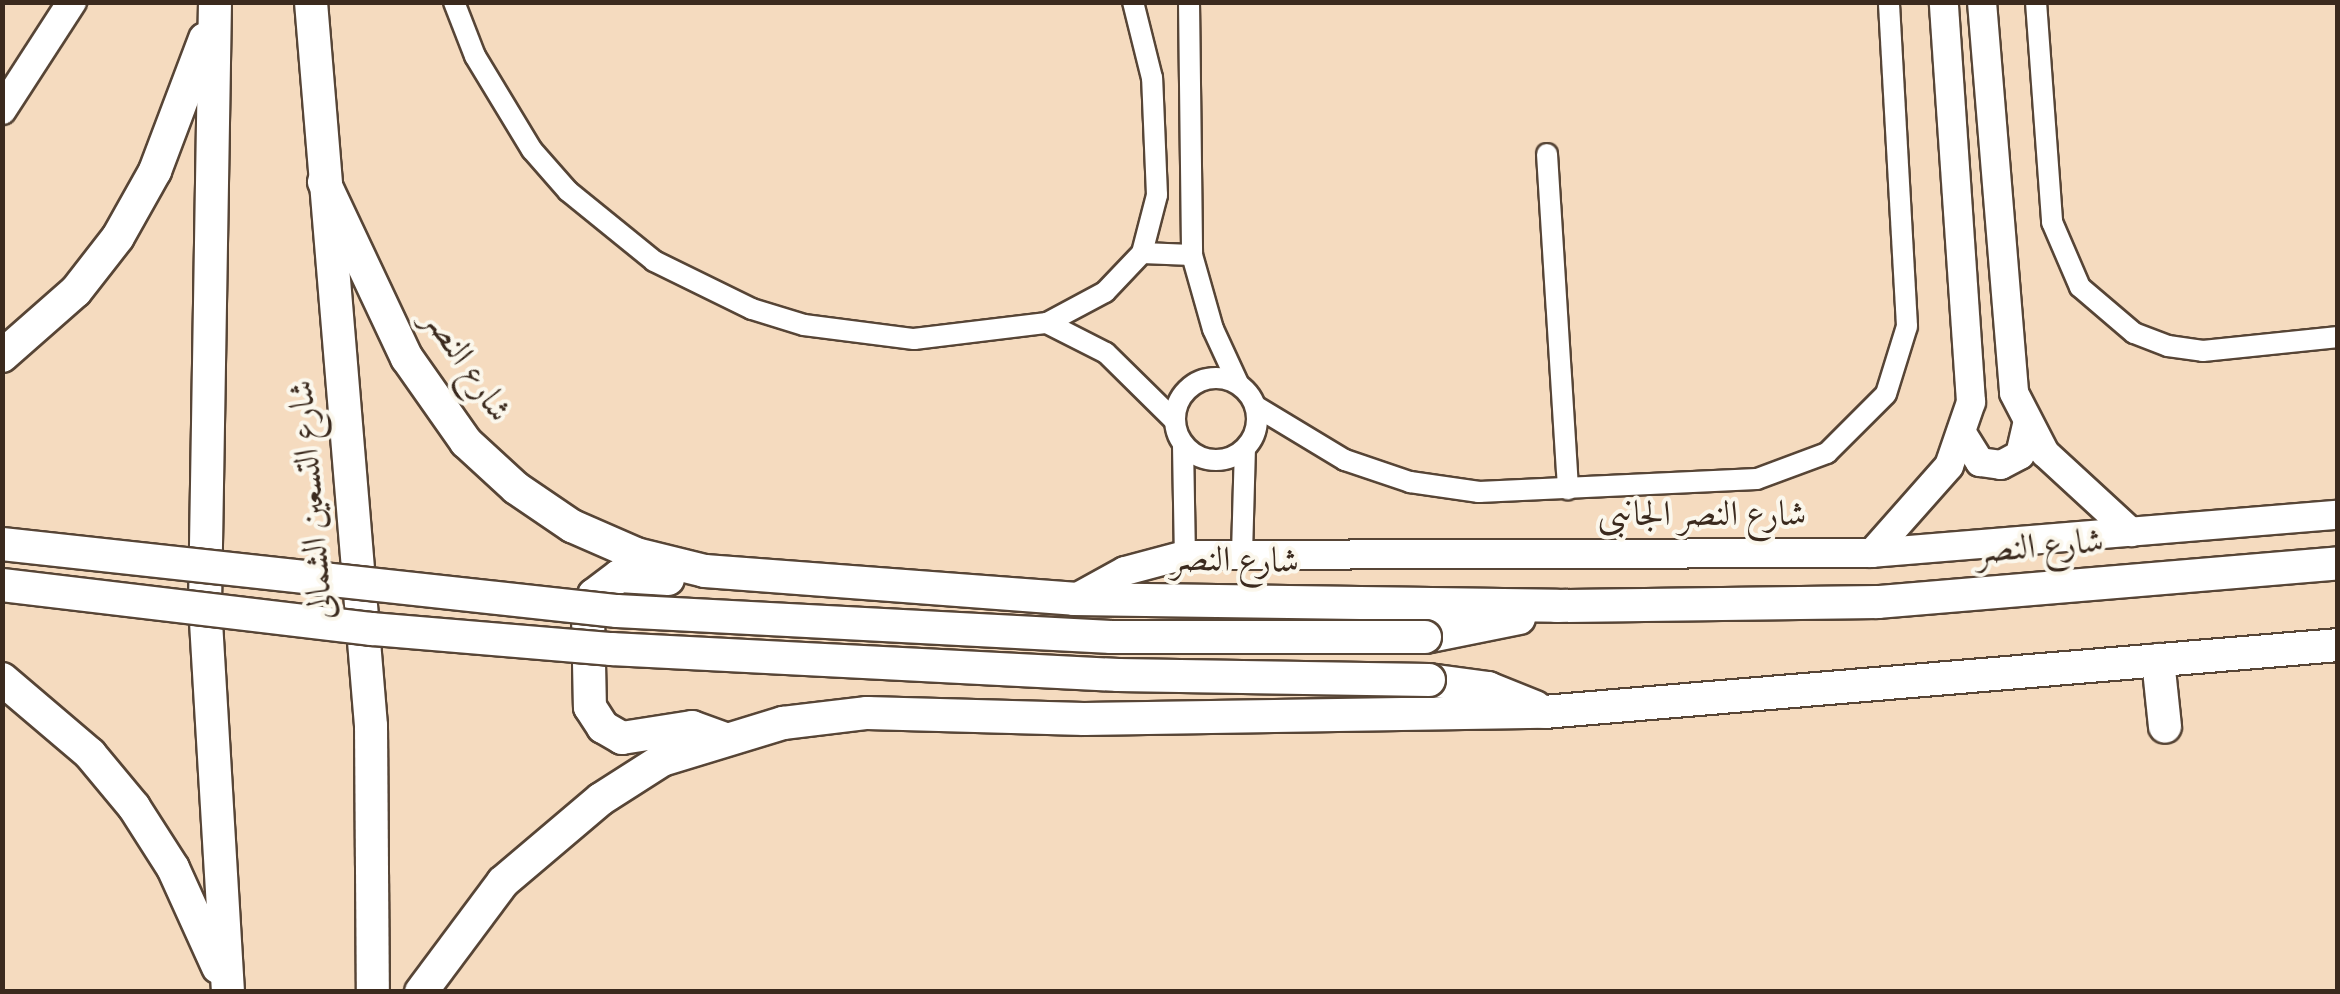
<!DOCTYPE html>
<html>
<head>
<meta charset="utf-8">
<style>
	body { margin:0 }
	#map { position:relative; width:2340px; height:994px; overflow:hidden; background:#f5dbbf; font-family:"IM FELL English",Amiri,serif }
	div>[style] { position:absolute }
	.roads { filter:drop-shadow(2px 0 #574536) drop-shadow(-2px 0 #574536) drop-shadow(0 2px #574536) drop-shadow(0 -2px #574536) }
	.street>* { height:20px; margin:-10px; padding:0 10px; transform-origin:10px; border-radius:10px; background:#fff }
	.street>.ring { margin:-10px; padding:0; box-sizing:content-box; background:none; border:20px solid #fff; border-radius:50% }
	.secondary>* { height:28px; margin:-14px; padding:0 14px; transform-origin:14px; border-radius:14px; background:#fff }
	.primary>* { height:32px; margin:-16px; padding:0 16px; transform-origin:16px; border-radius:16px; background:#fff }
	.bridges { filter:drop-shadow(2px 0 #574536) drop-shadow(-2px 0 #574536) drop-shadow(0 2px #574536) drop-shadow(0 -2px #574536) }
	.primary-bridge>* { height:32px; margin:-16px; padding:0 16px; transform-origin:16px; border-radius:16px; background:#fff }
	span { translate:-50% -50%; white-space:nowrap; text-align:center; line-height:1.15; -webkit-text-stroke:8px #fbf7ec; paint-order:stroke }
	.street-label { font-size:35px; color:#3b2a1e }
	.frame { position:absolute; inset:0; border:5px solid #3b2a1e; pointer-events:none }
</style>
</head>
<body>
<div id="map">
	<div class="roads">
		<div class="street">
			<i style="left:454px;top:2px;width:58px;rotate:68.7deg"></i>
			<i style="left:475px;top:56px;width:110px;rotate:58.8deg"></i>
			<i style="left:532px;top:150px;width:55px;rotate:48.7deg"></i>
			<i style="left:568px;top:191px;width:111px;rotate:39.1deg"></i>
			<i style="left:654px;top:261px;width:109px;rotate:26.1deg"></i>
			<i style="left:752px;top:309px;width:54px;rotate:17.1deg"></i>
			<i style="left:804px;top:325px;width:111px;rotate:7.3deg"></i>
			<i style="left:914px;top:339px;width:134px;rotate:-6.9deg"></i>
			<i style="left:1047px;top:323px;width:66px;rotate:-28.1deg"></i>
			<i style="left:1105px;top:292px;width:54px;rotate:-46.5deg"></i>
			<i style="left:1142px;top:253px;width:60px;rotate:-75.5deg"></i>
			<i style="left:1157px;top:195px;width:117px;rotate:-92.4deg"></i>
			<i style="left:1152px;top:78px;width:78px;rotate:-104deg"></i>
			<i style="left:1189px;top:2px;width:253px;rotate:89.3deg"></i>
			<i style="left:1192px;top:255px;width:77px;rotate:74.2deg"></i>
			<i style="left:1213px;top:329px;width:60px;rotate:65.2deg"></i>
			<i style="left:2036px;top:2px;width:221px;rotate:85.8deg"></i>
			<i style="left:2052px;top:222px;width:71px;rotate:66.7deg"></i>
			<i style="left:2080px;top:287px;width:71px;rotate:40.4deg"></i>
			<i style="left:2134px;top:333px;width:36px;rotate:21deg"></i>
			<i style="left:2168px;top:346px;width:35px;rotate:8deg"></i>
			<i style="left:2203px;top:351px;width:136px;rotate:-5.9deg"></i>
			<i style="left:1547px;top:154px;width:336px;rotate:86.4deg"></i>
			<i style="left:1142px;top:253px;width:50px;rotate:2.3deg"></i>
			<i style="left:1047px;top:323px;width:66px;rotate:27deg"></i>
			<i style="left:1106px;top:353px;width:95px;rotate:44.6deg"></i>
			<i class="ring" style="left:1175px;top:378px;width:62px;height:62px"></i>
			<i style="left:1257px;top:407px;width:103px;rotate:31.1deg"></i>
			<i style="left:1345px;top:460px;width:69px;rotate:18.7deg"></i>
			<i style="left:1410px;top:482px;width:70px;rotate:8.2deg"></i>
			<i style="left:1479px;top:492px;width:278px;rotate:-2.7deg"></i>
			<i style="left:1757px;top:479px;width:75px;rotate:-20.4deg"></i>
			<i style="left:1827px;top:453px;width:83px;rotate:-45deg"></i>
			<i style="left:1886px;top:394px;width:71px;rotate:-72.8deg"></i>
			<i style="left:1907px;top:326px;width:324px;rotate:-93.2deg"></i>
			<i style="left:1183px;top:445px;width:110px;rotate:89deg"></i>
			<i style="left:1242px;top:554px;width:105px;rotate:-88.4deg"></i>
		</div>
		<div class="secondary">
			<i style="left:1982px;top:2px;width:392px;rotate:85.3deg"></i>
			<i style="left:2014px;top:393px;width:68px;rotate:62.7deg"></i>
			<i style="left:2045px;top:453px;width:117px;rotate:42.6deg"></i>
			<i style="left:2px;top:110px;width:129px;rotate:-57.1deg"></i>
			<i style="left:1963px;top:435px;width:32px;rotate:58deg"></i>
			<i style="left:1980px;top:462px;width:21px;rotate:8deg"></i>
			<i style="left:2001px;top:465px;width:21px;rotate:-28deg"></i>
			<i style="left:2020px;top:455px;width:32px;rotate:-77deg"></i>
			<i style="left:1872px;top:553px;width:116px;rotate:-48.5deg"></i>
			<i style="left:1949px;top:466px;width:68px;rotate:-71deg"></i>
			<i style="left:1971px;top:402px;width:401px;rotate:-93.9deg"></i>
			<i style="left:1074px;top:599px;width:58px;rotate:-28.8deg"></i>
			<i style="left:1125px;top:571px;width:62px;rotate:-14.9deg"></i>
			<i style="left:1185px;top:555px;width:687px;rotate:-0.17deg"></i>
			<i style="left:1872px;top:553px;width:468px;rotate:-4.7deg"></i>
		</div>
		<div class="primary">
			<i style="left:215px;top:2px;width:603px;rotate:90.95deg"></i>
			<i style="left:205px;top:605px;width:388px;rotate:86.6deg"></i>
			<i style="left:311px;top:2px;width:726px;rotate:85.26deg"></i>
			<i style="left:371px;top:726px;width:266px;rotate:89.6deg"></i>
			<i style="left:324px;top:182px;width:195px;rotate:64.8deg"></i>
			<i style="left:407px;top:358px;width:103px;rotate:54.9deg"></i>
			<i style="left:466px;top:442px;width:68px;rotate:42.6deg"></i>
			<i style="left:516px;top:488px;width:68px;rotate:34.2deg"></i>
			<i style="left:572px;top:526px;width:70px;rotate:23.6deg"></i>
			<i style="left:636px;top:554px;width:71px;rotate:13.8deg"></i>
			<i style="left:705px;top:571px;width:370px;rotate:4.3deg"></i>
			<i style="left:1074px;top:599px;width:483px;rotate:0.8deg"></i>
			<i style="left:1557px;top:606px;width:321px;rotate:-0.7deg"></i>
			<i style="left:1878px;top:602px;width:462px;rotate:-4.8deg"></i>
			<i style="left:2px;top:356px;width:98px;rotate:-41.3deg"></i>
			<i style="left:76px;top:291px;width:68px;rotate:-52.1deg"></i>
			<i style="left:118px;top:237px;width:76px;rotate:-60.7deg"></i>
			<i style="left:155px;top:171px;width:141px;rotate:-69.3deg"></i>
			<i style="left:668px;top:579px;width:49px;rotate:-176.5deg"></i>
			<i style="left:619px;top:576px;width:31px;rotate:143deg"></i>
			<i style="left:594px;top:595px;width:21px;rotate:107deg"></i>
			<i style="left:588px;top:615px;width:92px;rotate:88.8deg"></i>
			<i style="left:590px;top:707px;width:24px;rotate:57deg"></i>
			<i style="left:603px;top:727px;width:22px;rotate:30deg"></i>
			<i style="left:622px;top:738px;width:71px;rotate:-8.9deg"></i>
			<i style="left:692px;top:727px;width:33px;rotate:20deg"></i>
			<i style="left:1425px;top:637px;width:96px;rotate:-11.4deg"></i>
			<i style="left:2158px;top:660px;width:67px;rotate:84deg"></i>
			<i style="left:2px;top:679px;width:116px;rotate:40.4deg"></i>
			<i style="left:90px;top:754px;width:69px;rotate:50.3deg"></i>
			<i style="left:134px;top:807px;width:72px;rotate:57.4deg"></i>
			<i style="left:173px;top:868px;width:109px;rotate:65.6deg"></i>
			<i style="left:1429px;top:680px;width:60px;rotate:7.7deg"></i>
			<i style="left:1488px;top:688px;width:51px;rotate:22deg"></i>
			<i style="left:421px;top:992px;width:137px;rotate:-53.3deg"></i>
			<i style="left:503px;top:882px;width:128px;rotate:-40.3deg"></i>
			<i style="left:601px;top:799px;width:72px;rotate:-32.6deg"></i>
			<i style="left:662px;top:760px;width:127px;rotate:-17deg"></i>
			<i style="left:783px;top:723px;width:85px;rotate:-6.8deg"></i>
			<i style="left:867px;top:713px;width:217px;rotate:1.6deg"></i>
			<i style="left:1084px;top:719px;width:460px;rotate:-0.9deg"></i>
			<i style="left:1544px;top:712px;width:797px;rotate:-4.82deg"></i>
		</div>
	</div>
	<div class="bridges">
		<div class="primary-bridge">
			<i style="left:2px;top:544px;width:619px;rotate:6.22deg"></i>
			<i style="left:617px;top:611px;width:495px;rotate:3deg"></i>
			<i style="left:1111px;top:637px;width:314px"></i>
			<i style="left:2px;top:585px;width:373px;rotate:6.8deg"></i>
			<i style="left:372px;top:629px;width:240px;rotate:4.8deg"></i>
			<i style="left:611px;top:649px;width:508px;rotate:2.94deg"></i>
			<i style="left:1118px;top:675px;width:311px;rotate:0.9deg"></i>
		</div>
	</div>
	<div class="street-label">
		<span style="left:466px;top:366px;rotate:56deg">شارع النصر</span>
		<span style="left:313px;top:500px;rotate:-95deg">شارع التسعين الشمالى</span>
		<span style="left:1702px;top:516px">شارع النصر الجانبى</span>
		<span style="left:2040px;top:548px;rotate:-5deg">شارع النصر</span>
		<span style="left:1235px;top:562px;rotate:1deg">شارع النصر</span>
	</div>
	<div class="frame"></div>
</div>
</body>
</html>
